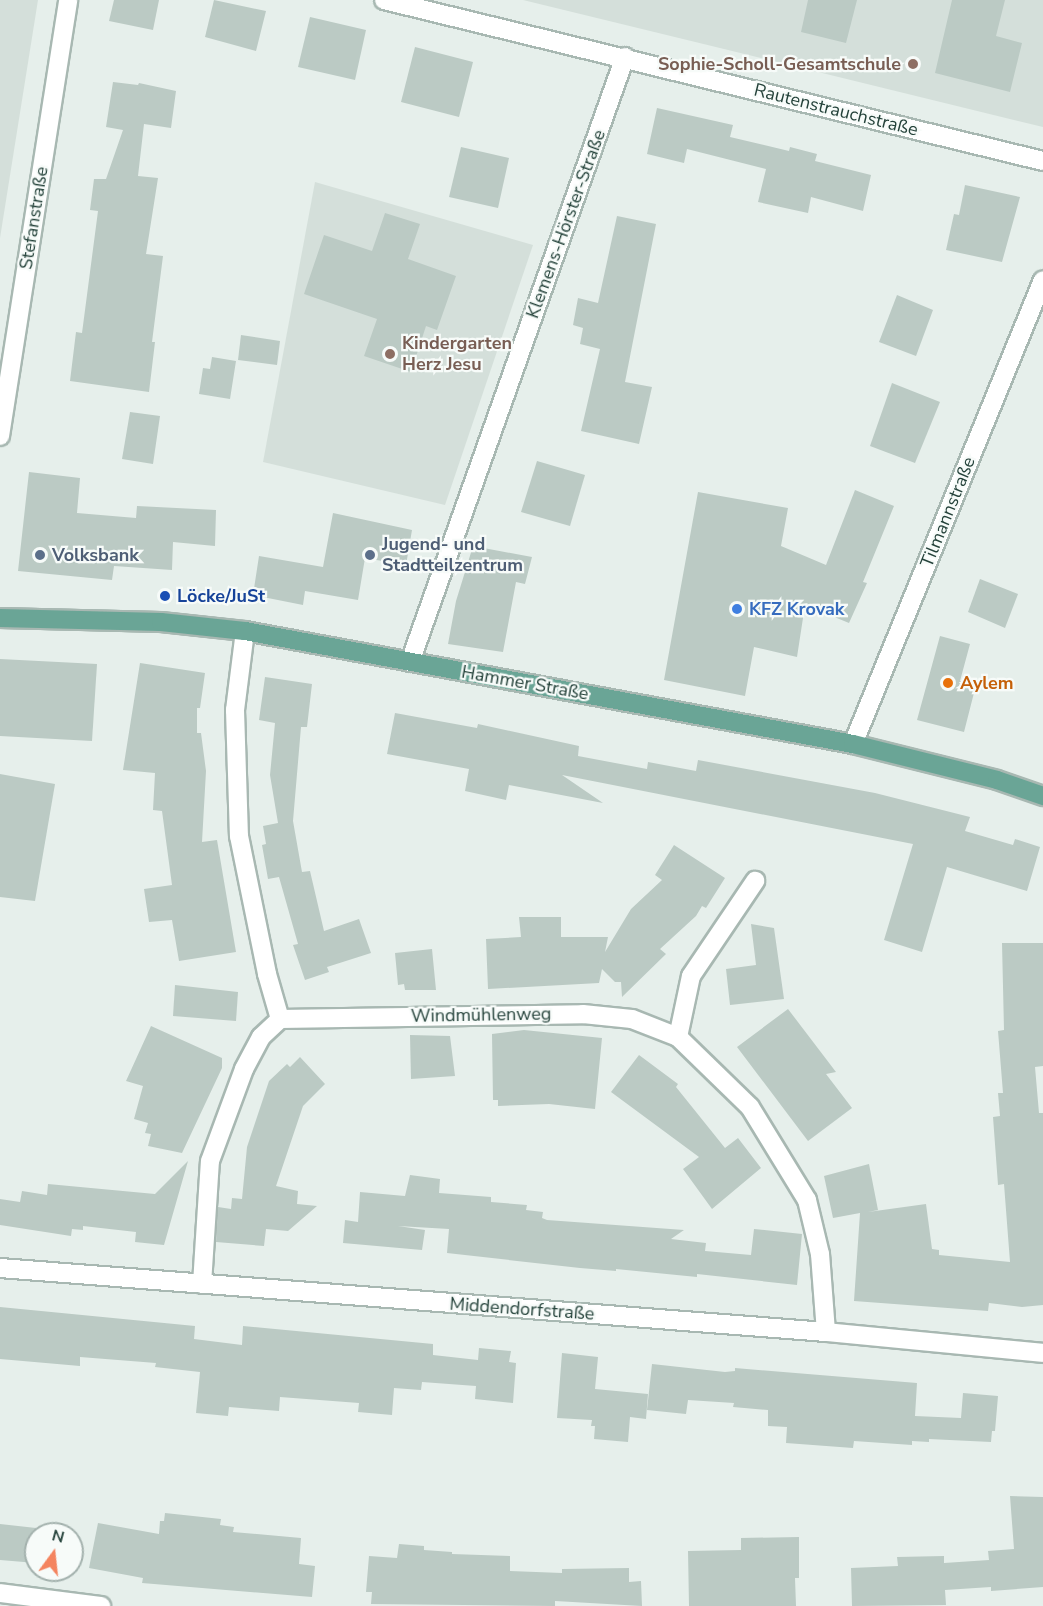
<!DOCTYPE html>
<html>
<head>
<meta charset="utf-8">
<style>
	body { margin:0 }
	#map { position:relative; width:1043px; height:1606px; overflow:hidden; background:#e6efeb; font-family:"Nunito Sans",sans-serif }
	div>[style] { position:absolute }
	.built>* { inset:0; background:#d4dfda }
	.building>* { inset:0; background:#bbcac4 }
	.roads { filter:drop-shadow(2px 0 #a8b8b2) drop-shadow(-2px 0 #a8b8b2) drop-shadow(0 2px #a8b8b2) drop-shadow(0 -2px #a8b8b2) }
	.minor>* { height:18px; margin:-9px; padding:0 9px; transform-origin:9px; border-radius:9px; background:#fff }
	.major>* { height:18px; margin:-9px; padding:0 9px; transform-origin:9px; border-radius:9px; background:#6aa596 }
	.dots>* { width:16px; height:16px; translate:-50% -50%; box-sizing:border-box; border:3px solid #f7fbf9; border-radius:50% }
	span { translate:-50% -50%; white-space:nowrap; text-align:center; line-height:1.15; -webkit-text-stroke:4.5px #f7fbf9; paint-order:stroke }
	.education-label { font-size:18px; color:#785e54; font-weight:700 }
	.right { translate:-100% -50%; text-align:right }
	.left { translate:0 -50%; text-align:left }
	.street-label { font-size:18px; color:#24423a }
	.service-label { font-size:18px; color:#4e5e75; font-weight:700 }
	.transit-label { font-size:18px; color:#164399; font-weight:700 }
	.shop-label { font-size:18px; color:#366cbe; font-weight:700 }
	.food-label { font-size:18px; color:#c56008; font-weight:700 }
	.north { position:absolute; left:24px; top:1522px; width:60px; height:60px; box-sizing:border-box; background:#f7fbf9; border:2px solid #a3b1ad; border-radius:50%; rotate:15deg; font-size:16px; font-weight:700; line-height:24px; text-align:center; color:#24423a }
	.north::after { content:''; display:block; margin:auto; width:21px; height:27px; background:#f4845f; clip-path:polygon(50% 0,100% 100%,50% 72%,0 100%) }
</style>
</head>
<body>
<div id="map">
	<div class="built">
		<i style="clip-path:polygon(0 0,38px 0,0 238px)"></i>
		<i style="clip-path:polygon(523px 0,1043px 0,1043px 127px)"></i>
		<i style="clip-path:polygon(315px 182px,533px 245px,445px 505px,263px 462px)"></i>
	</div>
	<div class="building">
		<i style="clip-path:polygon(114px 0,159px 0,153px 30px,109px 21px)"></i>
		<i style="clip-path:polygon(214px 0,266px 11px,256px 51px,205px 37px)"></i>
		<i style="clip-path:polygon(808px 0,857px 0,846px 43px,801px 32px)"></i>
		<i style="clip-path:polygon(952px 0,1005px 0,996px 36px,1022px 43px,1010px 92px,935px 73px)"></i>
		<i style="clip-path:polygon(310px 17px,366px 30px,355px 80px,298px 67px)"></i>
		<i style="clip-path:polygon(415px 47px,473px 62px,459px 117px,401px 102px)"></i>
		<i style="clip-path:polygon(113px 82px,138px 85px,139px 83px,176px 91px,171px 128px,144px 124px,138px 176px,158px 178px,146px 254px,163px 256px,152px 342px,155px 342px,149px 392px,70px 381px,76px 332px,82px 333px,98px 211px,90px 210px,94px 179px,106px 179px,123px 130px,106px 127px)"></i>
		<i style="clip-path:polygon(657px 108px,733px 125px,730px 137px,789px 151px,790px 147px,817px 154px,815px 161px,871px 175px,863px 211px,811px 197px,808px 213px,758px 202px,766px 169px,687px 149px,684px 163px,647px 154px)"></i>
		<i style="clip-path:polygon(461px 147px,509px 158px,498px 208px,449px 197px)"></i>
		<i style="clip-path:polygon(965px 185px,1020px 197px,1002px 262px,946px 250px,954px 214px,959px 215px)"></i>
		<i style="clip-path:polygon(385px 213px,420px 224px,408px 259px,456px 276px,437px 330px,426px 326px,411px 372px,364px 356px,377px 319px,304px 294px,324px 235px,372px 251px)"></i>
		<i style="clip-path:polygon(617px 216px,656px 224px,625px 382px,652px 387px,639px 444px,581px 431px,600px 349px,580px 344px,583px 328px,573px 325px,578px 298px,598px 303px)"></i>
		<i style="clip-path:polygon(897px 295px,933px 310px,916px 356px,879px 342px)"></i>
		<i style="clip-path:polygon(241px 335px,280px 341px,277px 365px,238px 360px)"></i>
		<i style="clip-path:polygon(212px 357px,236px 361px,230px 399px,199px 394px,203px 368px,210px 369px)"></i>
		<i style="clip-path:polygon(892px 383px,940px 402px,915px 463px,870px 446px)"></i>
		<i style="clip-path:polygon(130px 412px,160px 416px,153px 464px,122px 459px)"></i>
		<i style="clip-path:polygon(537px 461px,585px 475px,570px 526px,521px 512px)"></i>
		<i style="clip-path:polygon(29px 472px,80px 478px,77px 513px,136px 518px,137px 506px,216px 510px,215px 546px,173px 542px,172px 570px,114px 566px,112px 580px,18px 571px)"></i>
		<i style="clip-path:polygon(855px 490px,894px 506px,863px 582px,867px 583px,849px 623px,805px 605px,797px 657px,754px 647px,745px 696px,664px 680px,698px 492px,788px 508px,781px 546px,826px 565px)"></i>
		<i style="clip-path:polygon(333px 513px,412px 530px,406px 565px,365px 558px,358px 600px,305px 591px,303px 605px,253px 595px,259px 556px,323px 567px)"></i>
		<i style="clip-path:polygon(473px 546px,532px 557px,525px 584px,516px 582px,503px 652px,448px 644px,456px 601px)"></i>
		<i style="clip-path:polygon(980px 579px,1018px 594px,1005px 628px,968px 612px)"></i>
		<i style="clip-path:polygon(940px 636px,970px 644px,960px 681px,976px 685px,964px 732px,917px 720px)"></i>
		<i style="clip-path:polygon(0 659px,97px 664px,92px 741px,0 736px)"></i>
		<i style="clip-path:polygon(140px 663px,205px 673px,200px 708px,197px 708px,197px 733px,201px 733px,206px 771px,202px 842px,217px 840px,236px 952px,179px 961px,172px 920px,149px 922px,144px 889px,172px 885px,162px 811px,153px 810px,155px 773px,123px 770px)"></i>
		<i style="clip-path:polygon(265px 677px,312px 684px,307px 727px,301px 727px,293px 821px,302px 872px,310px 871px,324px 931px,359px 919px,371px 953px,327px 967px,329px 972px,305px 980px,293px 945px,298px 944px,279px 877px,268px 879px,262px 845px,266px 844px,263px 826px,278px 823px,270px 775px,275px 723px,259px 720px)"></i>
		<i style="clip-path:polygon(395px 713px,477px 728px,478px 724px,579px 746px,578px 756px,647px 769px,648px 762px,696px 771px,698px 760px,875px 793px,970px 817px,965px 831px,1013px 845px,1015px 839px,1040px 847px,1027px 891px,947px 867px,922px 952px,884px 940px,913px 844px,562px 775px,603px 803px,509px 785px,506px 800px,465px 791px,469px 769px,387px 754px)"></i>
		<i style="clip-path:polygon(0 774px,55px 784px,35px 901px,0 897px)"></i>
		<i style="clip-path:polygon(674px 845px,725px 878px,706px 908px,702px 906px,696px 916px,660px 949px,666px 954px,622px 997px,621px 982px,615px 982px,602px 969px,599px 983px,488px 989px,486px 939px,521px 937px,519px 917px,561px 917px,561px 937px,608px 937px,605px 952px,631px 909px,662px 880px,655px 875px)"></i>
		<i style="clip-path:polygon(751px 924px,774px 928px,784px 999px,730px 1005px,726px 969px,756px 965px)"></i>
		<i style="clip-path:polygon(1002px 943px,1043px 943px,1043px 1066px,1035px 1067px,1039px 1113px,1043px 1113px,1043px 1305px,1022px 1307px,989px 1303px,988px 1311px,854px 1301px,860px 1213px,833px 1218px,824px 1176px,869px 1164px,878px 1210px,868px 1212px,926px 1204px,932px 1249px,939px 1250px,939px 1255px,1010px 1262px,1004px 1184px,998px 1185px,993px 1117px,1000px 1116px,998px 1093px,1003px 1093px,998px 1031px,1004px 1030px)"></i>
		<i style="clip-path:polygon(432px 949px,436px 990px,405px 990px,404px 984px,398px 985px,395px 953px)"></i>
		<i style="clip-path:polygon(175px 985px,238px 992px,236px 1021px,173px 1016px)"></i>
		<i style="clip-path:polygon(788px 1009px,836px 1072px,826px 1074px,852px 1108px,808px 1141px,737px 1047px)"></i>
		<i style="clip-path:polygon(151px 1026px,222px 1058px,222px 1068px,182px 1153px,148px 1146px,151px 1134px,145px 1133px,148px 1123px,134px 1119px,143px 1086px,126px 1081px)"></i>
		<i style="clip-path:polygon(524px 1030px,602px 1038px,595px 1109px,549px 1104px,498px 1106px,498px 1100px,493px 1100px,492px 1034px)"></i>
		<i style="clip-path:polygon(410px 1035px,450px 1036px,455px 1076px,411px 1079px)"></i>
		<i style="clip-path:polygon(639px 1055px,678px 1084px,676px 1087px,725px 1148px,738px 1138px,761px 1168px,712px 1209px,683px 1169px,699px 1157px,611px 1092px)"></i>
		<i style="clip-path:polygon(300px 1057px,325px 1084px,303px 1106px,276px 1186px,298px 1191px,297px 1204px,317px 1206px,288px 1231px,266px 1229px,264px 1246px,216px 1242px,218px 1207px,231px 1209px,232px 1198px,242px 1199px,247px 1147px,269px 1081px,287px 1064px,290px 1067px)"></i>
		<i style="clip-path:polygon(188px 1161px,164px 1245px,135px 1242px,136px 1232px,83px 1226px,83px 1230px,72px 1229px,71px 1236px,0 1225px,0 1199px,20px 1202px,22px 1191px,47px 1195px,48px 1184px,155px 1194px)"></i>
		<i style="clip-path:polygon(410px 1175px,440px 1179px,439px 1193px,491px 1197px,491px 1202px,527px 1205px,526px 1210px,543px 1212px,542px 1218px,547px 1220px,684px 1230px,671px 1239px,706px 1243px,705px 1251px,751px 1255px,754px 1229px,802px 1234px,797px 1285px,697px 1274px,697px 1277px,616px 1269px,616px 1271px,580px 1268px,447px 1253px,449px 1229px,398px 1226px,425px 1230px,422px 1250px,343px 1243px,345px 1220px,358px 1222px,360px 1192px,405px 1196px)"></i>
		<i style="clip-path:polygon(0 1307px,195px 1326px,194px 1339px,242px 1345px,243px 1326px,433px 1344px,433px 1355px,478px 1360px,479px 1348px,511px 1351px,509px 1362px,516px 1363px,513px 1403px,475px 1399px,476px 1386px,422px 1382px,421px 1390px,394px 1388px,392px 1415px,358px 1412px,359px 1403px,280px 1397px,279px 1411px,229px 1407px,228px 1416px,196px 1413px,200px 1372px,155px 1367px,156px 1363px,80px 1357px,80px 1366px,0 1359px)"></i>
		<i style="clip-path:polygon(562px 1353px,598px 1357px,595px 1389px,648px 1394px,646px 1419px,630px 1417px,628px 1442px,594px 1439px,595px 1426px,591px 1426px,592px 1420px,557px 1418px)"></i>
		<i style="clip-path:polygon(652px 1364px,725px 1372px,735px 1371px,735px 1368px,917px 1383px,915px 1416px,961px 1418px,963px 1393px,998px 1396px,995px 1431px,992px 1431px,991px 1442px,929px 1439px,929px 1442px,912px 1441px,912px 1445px,854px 1441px,853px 1448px,786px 1443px,787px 1427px,768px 1426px,768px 1410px,733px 1407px,734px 1403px,688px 1400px,686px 1414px,647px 1410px)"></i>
		<i style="clip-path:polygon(1010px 1496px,1043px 1497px,1043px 1587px,991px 1591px,991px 1587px,945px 1590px,946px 1605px,852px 1606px,851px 1568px,898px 1566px,897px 1557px,944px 1556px,944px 1563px,989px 1560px,988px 1551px,1014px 1549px)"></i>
		<i style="clip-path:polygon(165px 1513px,221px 1519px,220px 1525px,234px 1527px,233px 1532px,301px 1538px,299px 1564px,315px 1566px,312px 1597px,142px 1583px,143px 1578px,89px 1568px,98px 1523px,159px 1534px,160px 1521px,164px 1521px)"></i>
		<i style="clip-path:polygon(0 1524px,36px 1528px,36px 1563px,0 1560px)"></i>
		<i style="clip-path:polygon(799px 1537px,799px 1578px,795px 1578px,796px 1606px,689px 1606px,688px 1551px,741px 1550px,741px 1538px)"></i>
		<i style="clip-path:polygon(399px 1544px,424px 1546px,424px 1550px,452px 1552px,452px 1554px,510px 1556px,510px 1571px,562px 1573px,562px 1569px,629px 1568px,629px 1582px,641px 1581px,642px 1606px,555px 1601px,555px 1606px,371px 1604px,372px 1592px,366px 1592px,369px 1556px,397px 1558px)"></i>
	</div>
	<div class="roads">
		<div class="minor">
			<i style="left:384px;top:0;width:678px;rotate:13.73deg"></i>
			<i style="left:0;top:436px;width:441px;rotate:-81.1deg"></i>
			<i style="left:245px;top:631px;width:80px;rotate:97.2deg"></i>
			<i style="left:235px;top:710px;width:126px;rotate:88.2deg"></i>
			<i style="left:239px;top:836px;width:141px;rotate:78.5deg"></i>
			<i style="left:267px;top:974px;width:47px;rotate:73.9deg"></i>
			<i style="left:410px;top:662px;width:642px;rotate:-70.44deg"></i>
			<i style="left:853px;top:744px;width:501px;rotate:-67.73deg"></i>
			<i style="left:678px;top:1037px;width:62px;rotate:-78deg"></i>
			<i style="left:691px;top:976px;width:115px;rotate:-56deg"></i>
			<i style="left:0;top:1268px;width:828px;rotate:4.43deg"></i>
			<i style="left:826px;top:1332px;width:218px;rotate:5.5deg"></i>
			<i style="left:202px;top:1284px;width:123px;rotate:-86.3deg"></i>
			<i style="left:210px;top:1161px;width:98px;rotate:-69.7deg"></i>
			<i style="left:244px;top:1069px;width:36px;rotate:-62deg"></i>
			<i style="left:261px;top:1037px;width:26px;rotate:-43deg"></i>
			<i style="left:280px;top:1019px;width:303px;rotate:-0.9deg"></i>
			<i style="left:583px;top:1014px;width:49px;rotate:5.8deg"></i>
			<i style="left:632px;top:1019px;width:49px;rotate:21.4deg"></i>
			<i style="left:678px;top:1037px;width:100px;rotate:44.2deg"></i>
			<i style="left:750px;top:1107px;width:109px;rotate:58.5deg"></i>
			<i style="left:807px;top:1200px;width:56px;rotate:76.5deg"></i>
			<i style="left:820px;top:1254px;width:78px;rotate:85.6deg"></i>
			<i style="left:0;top:1593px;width:102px;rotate:7.3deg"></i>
		</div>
		<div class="major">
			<i style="left:0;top:618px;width:161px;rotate:1.4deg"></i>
			<i style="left:161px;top:622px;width:84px;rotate:6.1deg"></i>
			<i style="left:245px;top:631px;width:618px;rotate:10.53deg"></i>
			<i style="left:853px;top:744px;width:148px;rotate:14deg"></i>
			<i style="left:997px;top:780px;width:49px;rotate:19.2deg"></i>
		</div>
	</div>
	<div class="dots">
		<i style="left:913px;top:64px;background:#8d6e63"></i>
		<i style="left:390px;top:354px;background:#8d6e63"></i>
		<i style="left:40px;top:555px;background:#5c6f8a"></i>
		<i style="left:370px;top:555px;background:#5c6f8a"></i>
		<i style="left:165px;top:596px;background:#1a4fb4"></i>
		<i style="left:737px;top:609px;background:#3f7fe0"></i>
		<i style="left:948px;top:683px;background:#e8710a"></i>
	</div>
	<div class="education-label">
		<span class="right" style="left:901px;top:64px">Sophie-Scholl-Gesamtschule</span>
		<span class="left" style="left:402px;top:354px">Kindergarten<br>Herz Jesu</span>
	</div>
	<div class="street-label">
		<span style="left:836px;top:110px;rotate:14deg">Rautenstrauchstraße</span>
		<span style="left:34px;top:218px;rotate:-81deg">Stefanstraße</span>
		<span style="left:566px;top:224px;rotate:-70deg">Klemens-Hörster-Straße</span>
		<span style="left:948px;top:512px;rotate:-68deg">Tilmannstraße</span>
		<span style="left:525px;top:683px;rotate:10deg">Hammer Straße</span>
		<span style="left:481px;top:1015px;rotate:-1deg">Windmühlenweg</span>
		<span style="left:522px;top:1309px;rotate:4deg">Middendorfstraße</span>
	</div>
	<div class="service-label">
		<span class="left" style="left:382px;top:555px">Jugend- und<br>Stadtteilzentrum</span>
		<span class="left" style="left:52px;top:555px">Volksbank</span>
	</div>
	<div class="transit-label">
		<span class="left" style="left:177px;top:596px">Löcke/JuSt</span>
	</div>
	<div class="shop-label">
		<span class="left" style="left:749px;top:609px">KFZ Krovak</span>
	</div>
	<div class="food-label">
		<span class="left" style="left:960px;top:683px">Aylem</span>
	</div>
	<div class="north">N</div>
</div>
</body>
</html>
